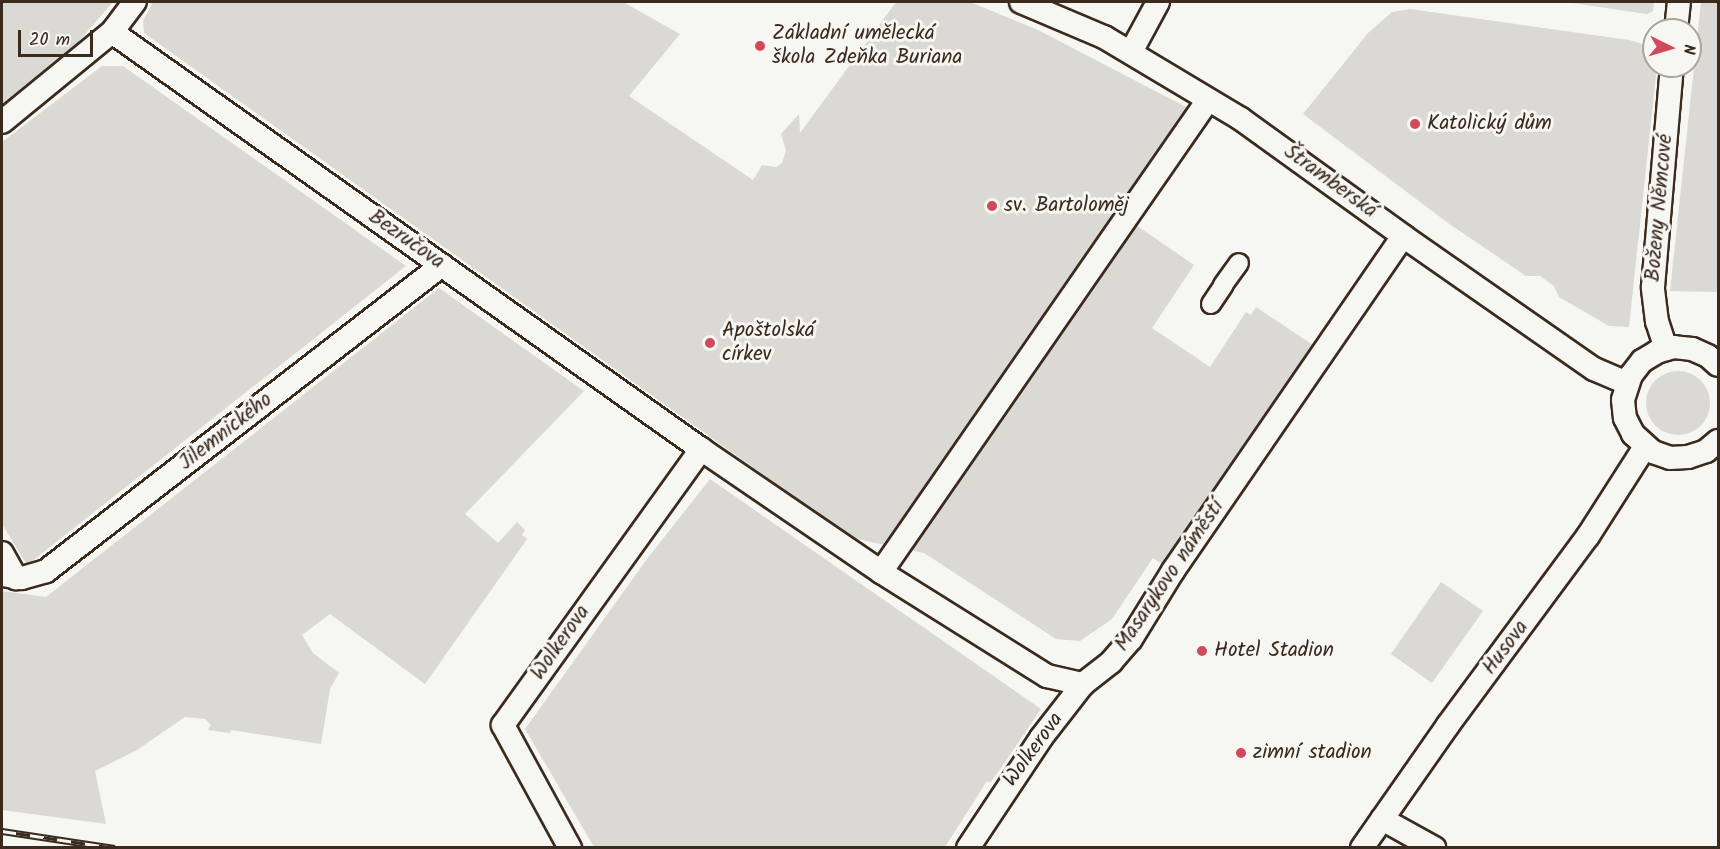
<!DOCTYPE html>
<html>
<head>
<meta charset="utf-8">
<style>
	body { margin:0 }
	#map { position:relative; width:1720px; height:849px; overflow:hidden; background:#f6f6f2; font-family:Kalam,sans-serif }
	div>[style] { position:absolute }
	.green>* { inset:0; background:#dad9d3 }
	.round { border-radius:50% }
	.roads { filter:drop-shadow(2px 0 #3b2a1e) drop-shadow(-2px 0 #3b2a1e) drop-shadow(0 2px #3b2a1e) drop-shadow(0 -2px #3b2a1e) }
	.pedestrian>* { height:18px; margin:-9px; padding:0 9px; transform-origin:9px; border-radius:9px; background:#f6f6f2 }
	.minor>* { height:22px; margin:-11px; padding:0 11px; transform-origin:11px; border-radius:11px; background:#f6f6f2 }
	.rail>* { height:7px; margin-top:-3.5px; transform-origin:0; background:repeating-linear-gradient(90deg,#f6f6f2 0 14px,#3b2a1e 0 28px); box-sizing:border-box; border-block:2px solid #3b2a1e }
	.dots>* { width:16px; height:16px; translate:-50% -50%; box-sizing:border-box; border:3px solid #f6f6f2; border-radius:50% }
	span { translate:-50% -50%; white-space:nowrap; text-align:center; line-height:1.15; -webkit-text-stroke:6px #f6f6f2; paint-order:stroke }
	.poi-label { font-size:21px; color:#3b2a1e }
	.left { translate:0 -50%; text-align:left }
	.street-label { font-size:21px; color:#3b2a1e }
	.frame { position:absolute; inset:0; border:3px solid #3b2a1e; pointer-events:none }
	.north { position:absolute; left:1642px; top:18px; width:60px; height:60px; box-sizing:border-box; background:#f6f6f2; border:2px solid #aba49d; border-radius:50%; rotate:95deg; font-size:16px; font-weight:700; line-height:24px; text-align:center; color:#3b2a1e }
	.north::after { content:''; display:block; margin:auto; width:21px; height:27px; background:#d1495b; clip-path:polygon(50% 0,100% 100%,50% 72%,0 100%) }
	.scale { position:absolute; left:18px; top:30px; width:75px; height:27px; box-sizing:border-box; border:3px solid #3b2a1e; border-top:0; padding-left:8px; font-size:18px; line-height:21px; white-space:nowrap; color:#3b2a1e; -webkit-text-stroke:4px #f6f6f2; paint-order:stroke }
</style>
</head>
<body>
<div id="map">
	<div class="green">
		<i style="clip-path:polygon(2px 2px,113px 2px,78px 42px,2px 104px)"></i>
		<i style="clip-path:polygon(153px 2px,623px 2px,680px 34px,629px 96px,753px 180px,762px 165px,776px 167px,782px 163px,786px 151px,781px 134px,799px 114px,800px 133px,896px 2px,970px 2px,1038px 30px,1211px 120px,1136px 225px,1194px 265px,1152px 328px,1210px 367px,1246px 312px,1251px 315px,1256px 307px,1313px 345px,1162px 564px,1153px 558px,1112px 619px,1080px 641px,1056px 639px,924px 553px,852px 538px,144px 33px,143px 21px)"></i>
		<i style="clip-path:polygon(1565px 2px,1654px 2px,1653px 11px,1647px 14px)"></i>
		<i style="clip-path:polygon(1701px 2px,1718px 2px,1718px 290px,1716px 292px,1670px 291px)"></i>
		<i style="clip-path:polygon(1410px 9px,1629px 40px,1640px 43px,1653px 53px,1654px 66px,1657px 66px,1629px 327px,1609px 326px,1559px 297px,1554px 286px,1540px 276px,1526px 276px,1448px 223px,1303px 114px,1368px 33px,1392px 12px)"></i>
		<i style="clip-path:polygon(102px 66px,123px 66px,406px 266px,27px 565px,2px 524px,2px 142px)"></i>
		<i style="clip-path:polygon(439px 288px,584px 391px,465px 514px,498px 543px,517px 522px,525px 530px,522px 535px,527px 539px,425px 684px,330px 614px,302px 635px,313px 653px,339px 673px,330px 689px,321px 744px,231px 730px,230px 733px,208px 730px,211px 725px,205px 719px,185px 717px,137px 750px,95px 771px,106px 824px,2px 810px,2px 591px,46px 597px)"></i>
		<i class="round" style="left:1646px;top:371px;width:64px;height:64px"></i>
		<i style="clip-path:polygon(710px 479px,1041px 709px,999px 771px,990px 783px,987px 781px,945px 847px,594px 847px,525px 729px,647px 559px)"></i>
		<i style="clip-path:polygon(1441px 582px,1483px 611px,1432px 683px,1391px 654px)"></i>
	</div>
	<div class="roads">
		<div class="pedestrian">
			<i style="left:1223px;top:285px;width:27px;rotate:-54deg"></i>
			<i style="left:1211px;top:304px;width:22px;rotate:-56deg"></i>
		</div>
		<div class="minor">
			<i style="left:1021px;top:2px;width:90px;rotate:22.9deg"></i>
			<i style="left:1104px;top:37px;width:160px;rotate:30.9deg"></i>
			<i style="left:1241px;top:119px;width:200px;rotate:35.8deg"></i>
			<i style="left:1403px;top:236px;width:233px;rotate:34.9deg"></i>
			<i style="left:1594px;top:369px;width:36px;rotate:23deg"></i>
			<i style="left:1676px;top:30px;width:28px;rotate:-84deg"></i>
			<i style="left:112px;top:32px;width:722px;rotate:35.3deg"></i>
			<i style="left:701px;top:449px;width:218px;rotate:34.3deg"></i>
			<i style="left:881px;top:572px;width:196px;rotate:32.1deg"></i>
			<i style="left:1047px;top:676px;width:37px;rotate:13deg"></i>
			<i style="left:1131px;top:52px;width:57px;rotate:-61.6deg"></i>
			<i style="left:2px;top:122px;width:142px;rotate:-39.3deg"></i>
			<i style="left:112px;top:32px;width:38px;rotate:-53deg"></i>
			<i style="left:1666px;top:349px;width:28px;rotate:-108deg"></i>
			<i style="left:1657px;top:322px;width:35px;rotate:-97deg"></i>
			<i style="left:1653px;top:287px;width:222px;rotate:-85.1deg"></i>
			<i style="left:1718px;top:365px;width:13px;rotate:-138deg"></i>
			<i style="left:1708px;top:356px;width:17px;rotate:-156deg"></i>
			<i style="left:1692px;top:349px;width:18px;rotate:-174deg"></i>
			<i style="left:1674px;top:347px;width:18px;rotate:164deg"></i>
			<i style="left:1657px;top:352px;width:17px;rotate:149deg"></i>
			<i style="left:1642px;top:361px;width:18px;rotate:128deg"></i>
			<i style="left:1631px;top:375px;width:26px;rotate:108deg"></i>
			<i style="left:1623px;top:400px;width:18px;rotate:84deg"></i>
			<i style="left:1625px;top:418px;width:18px;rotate:63deg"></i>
			<i style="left:1633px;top:434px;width:27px;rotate:42deg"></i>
			<i style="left:1653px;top:452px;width:18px;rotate:19deg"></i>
			<i style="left:1670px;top:458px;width:18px;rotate:-3deg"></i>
			<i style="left:1688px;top:457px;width:19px;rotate:-18deg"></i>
			<i style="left:1706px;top:451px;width:16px;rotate:-40deg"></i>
			<i style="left:2px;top:553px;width:29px;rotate:61deg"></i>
			<i style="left:881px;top:572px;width:574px;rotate:-55.29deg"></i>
			<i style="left:2px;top:575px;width:20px;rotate:9deg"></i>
			<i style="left:22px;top:578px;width:25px;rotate:-16deg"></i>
			<i style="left:46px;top:571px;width:500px;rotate:-37.69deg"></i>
			<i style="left:1382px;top:819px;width:60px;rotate:29.1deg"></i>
			<i style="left:570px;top:848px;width:140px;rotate:-118.6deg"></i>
			<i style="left:503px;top:725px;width:340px;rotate:-54.3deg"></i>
			<i style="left:968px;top:848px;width:132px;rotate:-56.4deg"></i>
			<i style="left:1041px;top:738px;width:68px;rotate:-52.1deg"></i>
			<i style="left:1083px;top:684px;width:36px;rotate:-38deg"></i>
			<i style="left:1111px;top:662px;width:30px;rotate:-49deg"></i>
			<i style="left:1131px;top:639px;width:80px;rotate:-58.3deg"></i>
			<i style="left:1173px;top:571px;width:406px;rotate:-55.5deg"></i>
			<i style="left:1362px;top:848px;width:150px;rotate:-55deg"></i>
			<i style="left:1448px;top:725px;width:235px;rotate:-53.5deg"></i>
			<i style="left:1588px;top:536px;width:106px;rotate:-57.4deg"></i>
		</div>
	</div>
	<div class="rail">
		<i style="left:2px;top:831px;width:114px;rotate:8.6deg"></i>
	</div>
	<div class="dots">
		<i style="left:760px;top:46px;background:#d1495b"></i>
		<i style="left:1415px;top:124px;background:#d1495b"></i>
		<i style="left:992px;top:206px;background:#d1495b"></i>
		<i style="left:710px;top:343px;background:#d1495b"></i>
		<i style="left:1202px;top:651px;background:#d1495b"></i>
		<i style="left:1241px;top:753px;background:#d1495b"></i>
	</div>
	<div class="poi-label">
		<span class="left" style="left:772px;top:46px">Základní umělecká<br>škola Zdeňka Buriana</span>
		<span class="left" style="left:1427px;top:124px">Katolický dům</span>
		<span class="left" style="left:1004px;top:206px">sv. Bartoloměj</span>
		<span class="left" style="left:722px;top:343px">Apoštolská<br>církev</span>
		<span class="left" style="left:1214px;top:651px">Hotel Stadion</span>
		<span class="left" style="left:1253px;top:753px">zimní stadion</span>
	</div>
	<div class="street-label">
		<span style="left:1330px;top:182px;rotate:36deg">Štramberská</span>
		<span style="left:1660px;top:208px;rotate:-85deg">Boženy Němcové</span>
		<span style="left:406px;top:240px;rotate:35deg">Bezručova</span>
		<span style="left:226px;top:432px;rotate:-38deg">Jilemnického</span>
		<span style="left:1170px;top:576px;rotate:-56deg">Masarykovo náměstí</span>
		<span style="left:561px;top:643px;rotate:-55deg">Wolkerova</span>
		<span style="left:1506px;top:648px;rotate:-53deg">Husova</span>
		<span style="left:1034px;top:750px;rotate:-54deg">Wolkerova</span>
	</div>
	<div class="frame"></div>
	<div class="north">N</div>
	<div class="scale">20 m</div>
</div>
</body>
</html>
